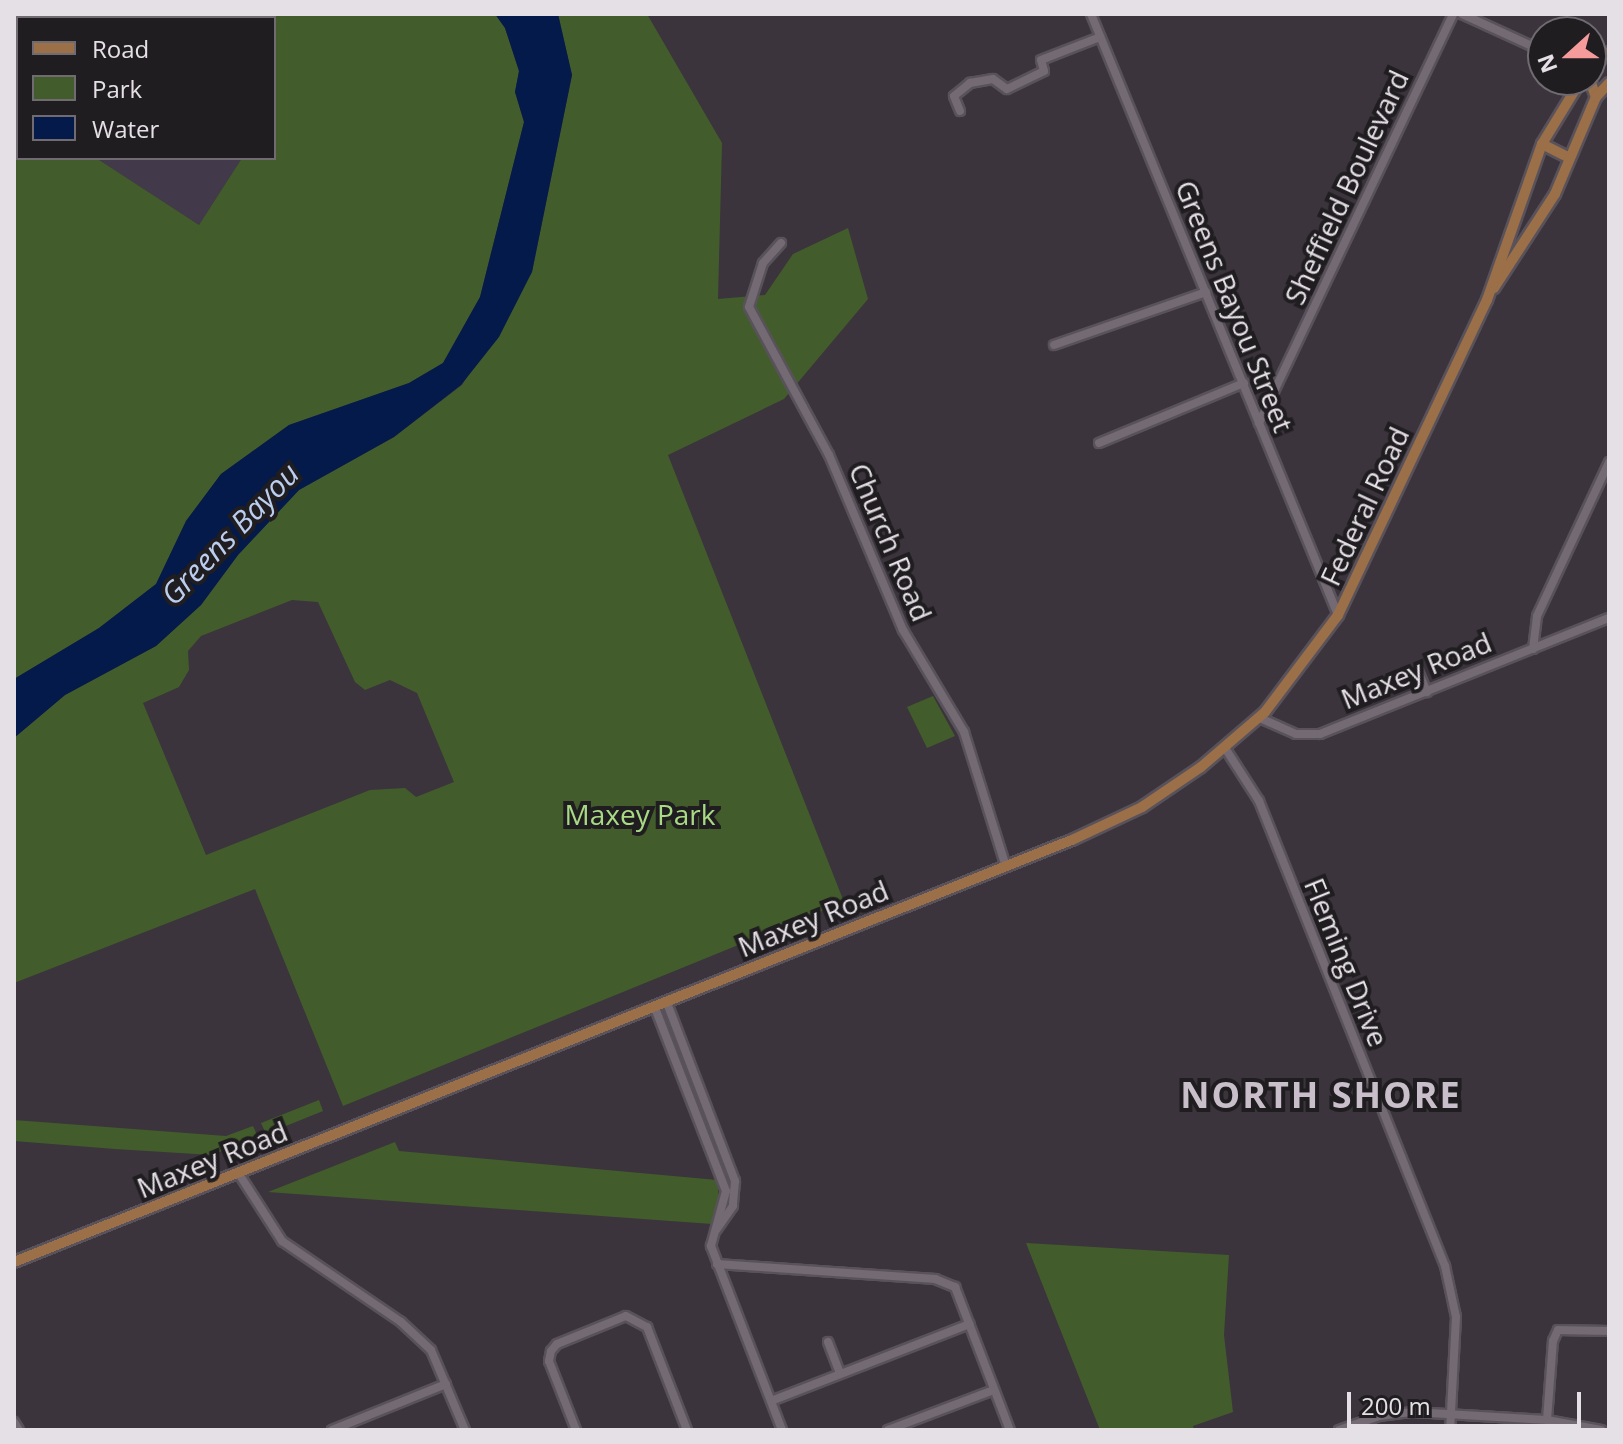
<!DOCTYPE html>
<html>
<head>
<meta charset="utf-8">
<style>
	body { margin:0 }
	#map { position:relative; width:1623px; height:1444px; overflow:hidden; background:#3b343c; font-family:"Open Sans",sans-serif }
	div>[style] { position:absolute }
	.education>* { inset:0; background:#423a4b }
	.green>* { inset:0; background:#425d2b }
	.water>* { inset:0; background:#031a4a }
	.roads { filter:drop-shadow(2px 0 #59525a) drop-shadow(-2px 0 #59525a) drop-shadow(0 2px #59525a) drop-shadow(0 -2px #59525a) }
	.minor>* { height:8px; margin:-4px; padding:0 4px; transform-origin:4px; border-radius:4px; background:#736a74 }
	.major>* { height:10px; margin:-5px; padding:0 5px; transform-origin:5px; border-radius:5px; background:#9b6f47 }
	span { translate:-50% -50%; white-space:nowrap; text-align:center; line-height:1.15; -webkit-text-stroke:8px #201d21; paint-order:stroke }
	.street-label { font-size:28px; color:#e5e0e6 }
	.park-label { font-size:28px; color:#a8d983 }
	.water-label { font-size:30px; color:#bcceef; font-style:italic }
	.district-label { font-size:36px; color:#c9bfca; font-weight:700; letter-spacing:2px }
	.frame { position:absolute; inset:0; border:16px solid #e5e0e6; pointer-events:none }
	.legend { position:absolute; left:16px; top:16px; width:260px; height:144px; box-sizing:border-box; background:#201d21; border:2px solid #6f6b70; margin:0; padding:10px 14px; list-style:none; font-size:24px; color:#e5e0e6 }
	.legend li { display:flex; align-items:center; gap:16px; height:40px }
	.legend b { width:40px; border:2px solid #6f6b70 }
	.north { position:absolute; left:1527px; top:16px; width:80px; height:80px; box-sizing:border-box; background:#201d21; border:2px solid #6f6b70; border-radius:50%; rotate:249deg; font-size:22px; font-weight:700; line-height:32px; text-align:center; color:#e5e0e6 }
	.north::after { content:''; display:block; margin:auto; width:28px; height:36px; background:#f59b9b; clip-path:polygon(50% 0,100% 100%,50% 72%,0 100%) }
	.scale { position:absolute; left:1347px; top:1392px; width:234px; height:36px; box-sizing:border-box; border:4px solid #e5e0e6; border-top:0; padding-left:10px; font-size:24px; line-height:28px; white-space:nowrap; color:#e5e0e6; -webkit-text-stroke:6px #201d21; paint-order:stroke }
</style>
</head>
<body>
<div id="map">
	<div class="education">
		<i style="clip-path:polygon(14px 14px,221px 14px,18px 18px,18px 107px)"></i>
		<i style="clip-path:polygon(96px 158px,242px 158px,199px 225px)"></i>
	</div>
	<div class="green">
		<i style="clip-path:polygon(221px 14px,495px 14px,505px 28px,519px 71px,515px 92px,524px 122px,480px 297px,443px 363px,409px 383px,289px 425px,221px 474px,186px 521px,156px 584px,99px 628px,14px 679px,14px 105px,18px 158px,96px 158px,199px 225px,242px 158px,274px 158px,274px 18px,219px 18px)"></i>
		<i style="clip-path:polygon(evenodd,558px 14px,647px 14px,722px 143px,718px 299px,765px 295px,793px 254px,848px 228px,868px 299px,784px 399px,668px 455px,844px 902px,343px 1106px,255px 889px,14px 983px,14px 738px,65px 695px,156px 646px,201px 605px,238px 555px,299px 490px,394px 437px,462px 385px,532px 272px,572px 75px,558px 14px,292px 600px,318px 602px,355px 682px,365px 690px,390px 680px,417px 693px,454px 782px,416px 797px,405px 788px,370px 790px,206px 855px,143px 703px,179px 687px,189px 670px,188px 651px,201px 636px,292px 600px)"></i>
		<i style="clip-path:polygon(933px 696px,955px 736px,927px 748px,907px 707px)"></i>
		<i style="clip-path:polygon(319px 1100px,323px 1111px,266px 1134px,261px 1123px)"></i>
		<i style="clip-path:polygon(14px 1120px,226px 1136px,253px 1126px,258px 1137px,212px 1155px,115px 1149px,14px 1141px)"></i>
		<i style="clip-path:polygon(395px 1142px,399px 1151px,717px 1180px,720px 1206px,712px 1224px,268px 1192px)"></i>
		<i style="clip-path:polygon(1026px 1243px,1229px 1255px,1224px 1335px,1233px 1412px,1193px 1426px,1194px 1430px,1100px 1430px)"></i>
	</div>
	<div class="water">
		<i style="clip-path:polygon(495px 14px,558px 14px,572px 75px,532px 272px,499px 337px,461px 385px,394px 437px,299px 490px,238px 555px,201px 605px,156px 646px,65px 695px,14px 738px,14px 679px,99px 628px,156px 584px,186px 521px,221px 474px,289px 425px,409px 383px,443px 363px,480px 297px,524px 122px,515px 92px,519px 71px,505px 28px)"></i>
	</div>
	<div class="roads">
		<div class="minor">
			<i style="left:1091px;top:14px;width:650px;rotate:67.66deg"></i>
			<i style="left:1462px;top:14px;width:89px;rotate:24.6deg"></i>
			<i style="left:960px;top:111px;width:16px;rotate:-112deg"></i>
			<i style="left:954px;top:96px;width:21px;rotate:-39deg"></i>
			<i style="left:970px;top:83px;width:23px;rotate:-10deg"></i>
			<i style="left:993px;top:79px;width:17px;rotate:36deg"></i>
			<i style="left:1007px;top:89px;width:41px;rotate:-25.9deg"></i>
			<i style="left:1044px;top:71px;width:11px;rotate:-105deg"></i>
			<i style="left:1041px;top:60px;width:63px;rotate:-21.3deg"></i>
			<i style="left:781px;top:243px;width:27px;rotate:132deg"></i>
			<i style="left:763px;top:263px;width:46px;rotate:107.7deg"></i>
			<i style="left:749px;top:307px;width:168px;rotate:61.6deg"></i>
			<i style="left:829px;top:455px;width:190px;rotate:67.1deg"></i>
			<i style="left:903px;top:630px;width:119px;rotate:59.1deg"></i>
			<i style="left:964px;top:732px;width:141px;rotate:72.7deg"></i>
			<i style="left:1054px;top:345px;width:161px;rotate:-19.2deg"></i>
			<i style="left:1259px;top:423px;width:453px;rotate:-64.6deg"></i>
			<i style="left:1099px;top:443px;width:157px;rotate:-22.5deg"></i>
			<i style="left:1533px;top:649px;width:33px;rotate:-83deg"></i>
			<i style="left:1537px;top:616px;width:170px;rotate:-64.9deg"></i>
			<i style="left:1418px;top:671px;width:23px;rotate:67deg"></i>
			<i style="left:1260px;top:718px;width:39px;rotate:24deg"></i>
			<i style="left:1296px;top:734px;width:24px"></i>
			<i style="left:1320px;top:734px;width:311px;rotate:-21.9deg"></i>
			<i style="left:1225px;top:748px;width:63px;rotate:57.3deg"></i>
			<i style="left:1259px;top:801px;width:501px;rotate:68.2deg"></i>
			<i style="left:1445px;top:1266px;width:52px;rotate:77.8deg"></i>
			<i style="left:1456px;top:1317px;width:113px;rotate:93deg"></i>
			<i style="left:667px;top:1003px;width:191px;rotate:69.1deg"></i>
			<i style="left:735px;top:1181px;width:25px;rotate:95deg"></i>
			<i style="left:733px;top:1206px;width:29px;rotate:125deg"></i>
			<i style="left:655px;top:1008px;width:196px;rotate:68.8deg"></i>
			<i style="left:726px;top:1191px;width:57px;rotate:105.3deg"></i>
			<i style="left:711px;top:1246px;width:197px;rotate:68.9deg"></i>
			<i style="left:239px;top:1174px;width:80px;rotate:57.3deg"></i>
			<i style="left:282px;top:1241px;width:144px;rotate:34.2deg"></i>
			<i style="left:401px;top:1322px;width:41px;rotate:43deg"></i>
			<i style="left:431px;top:1350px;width:87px;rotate:67deg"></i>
			<i style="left:717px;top:1264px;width:219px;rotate:3.9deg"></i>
			<i style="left:935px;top:1279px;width:22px;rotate:22deg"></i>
			<i style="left:955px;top:1287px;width:153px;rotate:69deg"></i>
			<i style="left:828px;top:1342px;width:34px;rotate:69deg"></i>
			<i style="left:771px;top:1401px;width:213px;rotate:-21.2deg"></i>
			<i style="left:1547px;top:1420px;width:79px;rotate:-85.7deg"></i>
			<i style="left:1553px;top:1341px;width:12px;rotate:-66deg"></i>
			<i style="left:1558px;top:1330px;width:51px;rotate:1.1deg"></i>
			<i style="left:14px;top:1422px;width:9px;rotate:58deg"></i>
			<i style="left:332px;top:1430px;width:123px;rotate:-22deg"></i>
			<i style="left:576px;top:1430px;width:74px;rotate:-111.4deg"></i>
			<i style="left:549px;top:1361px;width:10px;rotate:-79deg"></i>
			<i style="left:551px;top:1351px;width:9px;rotate:-49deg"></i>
			<i style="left:557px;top:1344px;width:74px;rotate:-22.1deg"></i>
			<i style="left:626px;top:1316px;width:24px;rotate:28deg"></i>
			<i style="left:647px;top:1327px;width:110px;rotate:68.8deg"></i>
			<i style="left:888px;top:1430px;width:113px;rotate:-20.7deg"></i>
			<i style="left:1339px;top:1430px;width:42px;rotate:-19.3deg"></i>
			<i style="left:1379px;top:1416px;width:34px;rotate:-7deg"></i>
			<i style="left:1413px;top:1412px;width:134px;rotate:3.4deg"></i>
			<i style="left:1547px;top:1420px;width:55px;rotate:10.5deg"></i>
		</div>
		<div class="major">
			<i style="left:1591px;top:68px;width:24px;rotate:-42deg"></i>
			<i style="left:1590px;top:80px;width:18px;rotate:71deg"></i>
			<i style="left:1542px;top:144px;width:31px;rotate:27deg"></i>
			<i style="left:1494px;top:288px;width:112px;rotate:-57deg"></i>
			<i style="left:1555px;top:194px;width:105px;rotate:-67.1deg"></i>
			<i style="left:1596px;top:97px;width:19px;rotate:-47deg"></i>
			<i style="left:14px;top:1262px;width:1139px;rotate:-21.75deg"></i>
			<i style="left:1072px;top:840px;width:77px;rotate:-25.2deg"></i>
			<i style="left:1142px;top:807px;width:71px;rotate:-34.1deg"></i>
			<i style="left:1201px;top:767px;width:84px;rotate:-40.7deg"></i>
			<i style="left:1265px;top:712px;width:121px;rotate:-53deg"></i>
			<i style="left:1338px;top:615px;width:348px;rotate:-64.7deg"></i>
			<i style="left:1487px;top:300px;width:165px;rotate:-70.6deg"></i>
			<i style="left:1542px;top:144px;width:75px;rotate:-58.6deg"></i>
		</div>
	</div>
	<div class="street-label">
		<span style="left:1346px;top:187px;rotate:-65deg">Sheffield Boulevard</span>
		<span style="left:1235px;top:306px;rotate:68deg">Greens Bayou Street</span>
		<span style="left:1364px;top:506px;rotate:-65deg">Federal Road</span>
		<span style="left:891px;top:542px;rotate:67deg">Church Road</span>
		<span style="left:1416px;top:670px;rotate:-22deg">Maxey Road</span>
		<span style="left:813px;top:918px;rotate:-22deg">Maxey Road</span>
		<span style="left:1347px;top:962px;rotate:68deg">Fleming Drive</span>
		<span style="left:212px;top:1159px;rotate:-22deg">Maxey Road</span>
	</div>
	<div class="park-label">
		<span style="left:640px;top:814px">Maxey Park</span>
	</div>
	<div class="water-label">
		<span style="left:230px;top:534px;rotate:-46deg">Greens Bayou</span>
	</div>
	<div class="district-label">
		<span style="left:1321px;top:1095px">NORTH SHORE</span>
	</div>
	<div class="frame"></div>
	<ul class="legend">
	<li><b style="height:10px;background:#9b6f47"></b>Road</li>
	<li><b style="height:22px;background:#425d2b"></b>Park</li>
	<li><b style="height:22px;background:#031a4a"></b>Water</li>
	</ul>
	<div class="north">N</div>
	<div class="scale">200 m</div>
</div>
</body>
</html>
